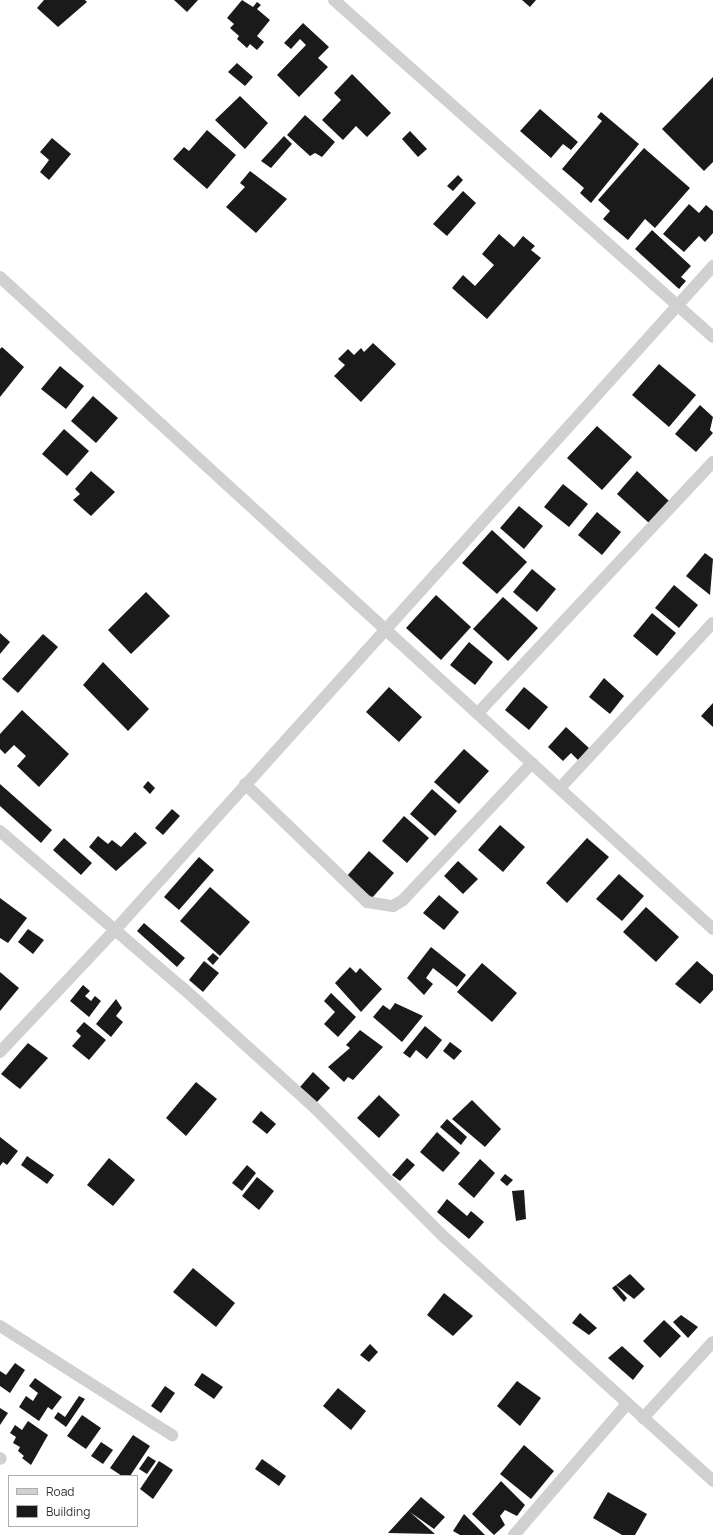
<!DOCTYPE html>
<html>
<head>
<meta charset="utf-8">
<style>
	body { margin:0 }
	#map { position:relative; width:713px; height:1535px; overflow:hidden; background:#fff; font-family:Manrope,sans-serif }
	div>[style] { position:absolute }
	.building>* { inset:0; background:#1a1a1a }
	.street>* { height:12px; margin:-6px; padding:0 6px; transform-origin:6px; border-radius:6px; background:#d0d0d0 }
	span { translate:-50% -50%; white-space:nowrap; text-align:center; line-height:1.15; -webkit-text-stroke:4px #fff; paint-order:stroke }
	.legend { position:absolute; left:8px; top:1475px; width:130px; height:52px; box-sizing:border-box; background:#fff; border:1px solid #adadad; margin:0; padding:5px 7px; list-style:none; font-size:12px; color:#333 }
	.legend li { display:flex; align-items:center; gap:8px; height:20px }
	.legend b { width:20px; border:1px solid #adadad }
</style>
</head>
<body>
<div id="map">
	<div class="building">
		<i style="clip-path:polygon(44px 0,85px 0,87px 2px,58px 27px,37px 8px)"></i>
		<i style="clip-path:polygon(174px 0,198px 0,187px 12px)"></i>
		<i style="clip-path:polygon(242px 0,253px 7px,257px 2px,261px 5px,257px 9px,270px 20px,257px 36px,264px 42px,257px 50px,250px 44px,247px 48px,237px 39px,239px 36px,230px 28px,234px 24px,227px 18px)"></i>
		<i style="clip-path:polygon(522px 0,536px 0,530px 7px)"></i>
		<i style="clip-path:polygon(303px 23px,329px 47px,318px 58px,328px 67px,299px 97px,277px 75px,306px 45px,300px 39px,291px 49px,284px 43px)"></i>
		<i style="clip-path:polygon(237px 63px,253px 77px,245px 86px,228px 72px)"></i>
		<i style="clip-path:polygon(352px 74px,391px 113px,367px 137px,356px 126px,343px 140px,322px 120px,341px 100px,334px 93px)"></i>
		<i style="clip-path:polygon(713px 77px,713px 162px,704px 171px,662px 129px)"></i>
		<i style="clip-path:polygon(240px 96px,268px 123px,245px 149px,215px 120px)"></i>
		<i style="clip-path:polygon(540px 109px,578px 142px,571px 150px,563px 144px,551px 158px,520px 131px)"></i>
		<i style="clip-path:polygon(601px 112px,639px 144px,591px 203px,580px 193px,584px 188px,562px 169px,602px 121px,597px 117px)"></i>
		<i style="clip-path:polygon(305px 115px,335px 142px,322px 157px,315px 153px,310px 156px,287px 135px)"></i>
		<i style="clip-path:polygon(207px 130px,236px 155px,207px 189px,173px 159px,184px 147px,189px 151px)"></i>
		<i style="clip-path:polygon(410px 131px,427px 149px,418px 157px,402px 139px)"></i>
		<i style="clip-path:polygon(284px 136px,292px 144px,271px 168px,261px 161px)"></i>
		<i style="clip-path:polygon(52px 138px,71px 154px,49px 180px,40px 172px,49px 160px,40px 152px)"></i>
		<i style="clip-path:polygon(644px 148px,690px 188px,655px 228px,645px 219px,628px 240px,603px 219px,610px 211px,598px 200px)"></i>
		<i style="clip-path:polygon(250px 171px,287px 199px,256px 233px,226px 207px,245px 187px,240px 183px)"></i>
		<i style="clip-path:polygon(458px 175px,463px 180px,453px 191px,447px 186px)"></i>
		<i style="clip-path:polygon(463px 191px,476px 203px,447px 236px,433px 224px)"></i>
		<i style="clip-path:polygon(689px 204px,699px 213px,706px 205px,713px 211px,713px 233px,705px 242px,699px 236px,684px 252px,663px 234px)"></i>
		<i style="clip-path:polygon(652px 230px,691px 266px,681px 277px,686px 281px,679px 289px,635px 249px)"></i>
		<i style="clip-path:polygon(499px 234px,514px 247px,523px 236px,535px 246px,531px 250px,541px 258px,487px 319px,452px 288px,463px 275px,475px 286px,494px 265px,482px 254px)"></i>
		<i style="clip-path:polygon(373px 343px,396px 364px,361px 402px,334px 376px,345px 365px,338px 359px,348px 349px,354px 355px,361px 348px,364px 352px)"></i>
		<i style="clip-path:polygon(2px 347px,24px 367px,0 397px,0 349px)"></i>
		<i style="clip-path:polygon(659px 364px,696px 395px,669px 427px,632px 395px)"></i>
		<i style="clip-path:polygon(60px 366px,84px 386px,66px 409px,41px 389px)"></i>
		<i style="clip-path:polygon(93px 396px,118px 418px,96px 443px,71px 421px)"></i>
		<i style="clip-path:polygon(700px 405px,713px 417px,710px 430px,713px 433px,696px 452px,675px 434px)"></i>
		<i style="clip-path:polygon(597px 426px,632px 457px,602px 490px,567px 458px)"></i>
		<i style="clip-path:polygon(64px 429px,89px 451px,67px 476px,42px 454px)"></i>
		<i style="clip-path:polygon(91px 471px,115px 492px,91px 516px,73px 500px,80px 494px,75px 489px)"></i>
		<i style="clip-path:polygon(637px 471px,669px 501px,649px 523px,617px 494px)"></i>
		<i style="clip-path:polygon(563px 484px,588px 504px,569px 527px,544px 507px)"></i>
		<i style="clip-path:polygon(519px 506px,543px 526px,524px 549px,500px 528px)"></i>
		<i style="clip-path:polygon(597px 512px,621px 532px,602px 555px,578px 535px)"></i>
		<i style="clip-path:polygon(492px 530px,527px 562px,497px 594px,462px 563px)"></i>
		<i style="clip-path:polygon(705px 553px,713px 559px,710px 595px,686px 576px)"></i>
		<i style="clip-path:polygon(532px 569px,556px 589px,537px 612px,513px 592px)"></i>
		<i style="clip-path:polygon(674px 585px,698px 605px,679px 628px,655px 608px)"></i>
		<i style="clip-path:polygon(146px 592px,170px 616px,131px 654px,108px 630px)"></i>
		<i style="clip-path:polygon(436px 595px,471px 627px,441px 660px,406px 628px)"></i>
		<i style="clip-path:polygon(503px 597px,538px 628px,508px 661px,473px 629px)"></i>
		<i style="clip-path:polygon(652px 613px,676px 633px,657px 656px,633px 636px)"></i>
		<i style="clip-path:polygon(0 633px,10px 642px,0 654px)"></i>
		<i style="clip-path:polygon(43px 634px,58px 647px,18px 693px,2px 679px)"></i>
		<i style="clip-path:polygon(469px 642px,493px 662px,475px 685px,450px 665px)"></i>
		<i style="clip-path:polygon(103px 662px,149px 709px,128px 731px,83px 685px)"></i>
		<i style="clip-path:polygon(604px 678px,624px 696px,610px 714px,589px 697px)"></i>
		<i style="clip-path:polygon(389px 687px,422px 717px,399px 742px,366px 712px)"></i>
		<i style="clip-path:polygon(524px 687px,548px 707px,529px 730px,505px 710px)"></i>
		<i style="clip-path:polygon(713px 703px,713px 727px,701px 716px)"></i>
		<i style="clip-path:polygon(22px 710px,69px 754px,39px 787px,17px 766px,26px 756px,14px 745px,5px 754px,0 749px,0 734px)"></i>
		<i style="clip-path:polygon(566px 727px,589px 748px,578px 760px,571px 753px,563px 761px,548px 747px)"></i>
		<i style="clip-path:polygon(464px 749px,489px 771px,459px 804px,434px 782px)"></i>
		<i style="clip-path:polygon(148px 781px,155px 788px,150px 794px,143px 787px)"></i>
		<i style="clip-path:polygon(0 784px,52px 830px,41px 843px,0 806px)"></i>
		<i style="clip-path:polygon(432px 789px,457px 811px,435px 836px,410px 814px)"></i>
		<i style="clip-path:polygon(172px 809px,180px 816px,163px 835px,155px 828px)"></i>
		<i style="clip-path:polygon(404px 816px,429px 838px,407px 863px,382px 841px)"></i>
		<i style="clip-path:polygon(500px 825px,525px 847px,503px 872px,478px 850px)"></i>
		<i style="clip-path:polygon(135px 832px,147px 843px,116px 871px,89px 847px,98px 836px,108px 844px,112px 840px,121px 847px)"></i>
		<i style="clip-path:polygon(64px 838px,92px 863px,81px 875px,53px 850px)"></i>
		<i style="clip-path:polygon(587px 838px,609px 857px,567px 903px,546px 883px)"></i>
		<i style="clip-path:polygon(369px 851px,394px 873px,372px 898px,347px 876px)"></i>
		<i style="clip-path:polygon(199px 857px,214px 870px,179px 910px,164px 897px)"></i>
		<i style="clip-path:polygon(458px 861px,478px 879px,463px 894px,444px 876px)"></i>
		<i style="clip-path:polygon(619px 874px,644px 896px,622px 921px,596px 899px)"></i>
		<i style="clip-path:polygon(210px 887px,250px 922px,220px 956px,180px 921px)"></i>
		<i style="clip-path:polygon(439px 895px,459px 912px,444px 930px,423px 913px)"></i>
		<i style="clip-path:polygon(0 898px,27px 918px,8px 943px,0 938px)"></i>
		<i style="clip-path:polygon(646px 907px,679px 937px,656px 962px,623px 932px)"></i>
		<i style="clip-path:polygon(144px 923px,185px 958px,177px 967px,137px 931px)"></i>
		<i style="clip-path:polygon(28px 929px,44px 940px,33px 954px,18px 942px)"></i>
		<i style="clip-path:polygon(431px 947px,466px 975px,457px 987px,433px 968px,426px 978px,433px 984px,424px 995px,407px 978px)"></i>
		<i style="clip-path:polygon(213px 953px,219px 958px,213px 965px,207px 959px)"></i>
		<i style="clip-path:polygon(204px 961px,219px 973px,203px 992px,189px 980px)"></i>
		<i style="clip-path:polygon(697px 961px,713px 975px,713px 990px,700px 1004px,675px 984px)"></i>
		<i style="clip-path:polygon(482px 963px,517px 993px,492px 1022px,457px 992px)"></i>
		<i style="clip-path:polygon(350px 967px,356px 973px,360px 968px,382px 989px,361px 1012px,335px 983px)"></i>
		<i style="clip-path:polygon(0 972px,19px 988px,0 1011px)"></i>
		<i style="clip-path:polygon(83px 985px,90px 991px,85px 996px,91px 1001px,95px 996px,101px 1001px,89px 1017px,70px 1001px)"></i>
		<i style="clip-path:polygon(331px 993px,356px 1017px,338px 1037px,324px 1024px,335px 1012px,324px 1001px)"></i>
		<i style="clip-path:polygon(116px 999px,122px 1008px,116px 1016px,123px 1022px,111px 1037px,96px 1024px)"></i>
		<i style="clip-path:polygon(395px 1003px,423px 1016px,402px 1042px,373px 1017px,383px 1005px,390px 1010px)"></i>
		<i style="clip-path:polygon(84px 1022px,106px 1040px,89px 1060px,72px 1046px,81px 1036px,76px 1031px)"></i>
		<i style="clip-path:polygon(425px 1026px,442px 1040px,427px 1059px,416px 1050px,410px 1058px,403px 1053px)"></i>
		<i style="clip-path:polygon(360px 1030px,383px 1047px,353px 1080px,348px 1077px,344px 1082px,328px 1067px,350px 1048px,346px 1045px)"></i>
		<i style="clip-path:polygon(450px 1042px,462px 1051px,454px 1060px,443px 1051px)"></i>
		<i style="clip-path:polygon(28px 1043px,48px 1058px,20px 1089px,1px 1074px)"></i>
		<i style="clip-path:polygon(313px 1072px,330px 1088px,317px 1102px,300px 1087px)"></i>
		<i style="clip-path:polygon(196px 1082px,217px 1099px,186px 1136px,166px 1118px)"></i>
		<i style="clip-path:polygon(379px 1095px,400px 1115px,379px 1138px,357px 1118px)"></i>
		<i style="clip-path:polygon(472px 1100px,501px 1129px,485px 1147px,452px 1119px)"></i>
		<i style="clip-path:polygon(261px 1111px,276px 1124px,267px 1134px,252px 1122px)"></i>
		<i style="clip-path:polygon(447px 1119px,467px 1137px,461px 1145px,440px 1127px)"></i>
		<i style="clip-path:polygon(437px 1132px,460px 1153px,443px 1172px,420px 1152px)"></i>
		<i style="clip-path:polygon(0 1137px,18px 1151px,7px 1165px,3px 1162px,0 1166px)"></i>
		<i style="clip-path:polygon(27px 1156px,54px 1175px,47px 1184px,21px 1165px)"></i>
		<i style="clip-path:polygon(109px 1158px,135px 1180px,113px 1206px,87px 1185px)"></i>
		<i style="clip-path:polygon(407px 1158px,415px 1165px,400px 1181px,392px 1175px)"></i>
		<i style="clip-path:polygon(480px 1159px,495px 1173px,474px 1198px,458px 1184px)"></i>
		<i style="clip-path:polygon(247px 1165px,256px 1173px,242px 1191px,232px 1183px)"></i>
		<i style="clip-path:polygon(505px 1174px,513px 1180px,507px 1186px,500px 1180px)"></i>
		<i style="clip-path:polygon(257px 1177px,274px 1191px,259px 1210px,242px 1196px)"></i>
		<i style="clip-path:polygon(524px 1190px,526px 1219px,516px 1221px,512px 1191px)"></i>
		<i style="clip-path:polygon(447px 1199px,467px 1216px,471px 1211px,484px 1222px,469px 1239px,437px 1212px)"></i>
		<i style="clip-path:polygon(193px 1268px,235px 1303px,216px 1327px,173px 1292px)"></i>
		<i style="clip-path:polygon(630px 1274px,645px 1289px,634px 1299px,616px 1285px)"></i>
		<i style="clip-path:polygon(616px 1285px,627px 1298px,624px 1302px,612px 1288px)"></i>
		<i style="clip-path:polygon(444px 1293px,473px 1316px,453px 1336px,427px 1315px)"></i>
		<i style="clip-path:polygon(580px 1313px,597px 1328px,589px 1335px,572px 1323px)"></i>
		<i style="clip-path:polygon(681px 1315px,698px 1327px,688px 1338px,673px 1322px)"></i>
		<i style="clip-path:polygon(664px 1320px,681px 1336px,660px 1358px,643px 1341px)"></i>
		<i style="clip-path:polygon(370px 1344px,378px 1352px,369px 1362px,360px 1355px)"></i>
		<i style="clip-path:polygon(622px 1346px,644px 1366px,633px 1380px,608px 1358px)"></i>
		<i style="clip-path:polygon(15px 1363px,25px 1370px,10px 1393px,0 1386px,0 1371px,6px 1375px)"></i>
		<i style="clip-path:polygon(202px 1373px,223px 1387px,214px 1399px,194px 1385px)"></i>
		<i style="clip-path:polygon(35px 1378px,62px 1397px,52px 1410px,48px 1407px,39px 1421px,19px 1407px,26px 1396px,33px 1401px,38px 1393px,29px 1386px)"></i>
		<i style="clip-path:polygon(517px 1381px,541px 1398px,520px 1426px,497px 1406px)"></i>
		<i style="clip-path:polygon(165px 1386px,175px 1393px,161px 1413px,151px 1406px)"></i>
		<i style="clip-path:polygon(338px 1388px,366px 1411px,351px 1430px,323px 1406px)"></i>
		<i style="clip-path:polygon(79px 1396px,85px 1399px,66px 1427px,54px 1418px,58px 1412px,65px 1417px)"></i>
		<i style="clip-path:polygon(0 1408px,8px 1413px,0 1425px)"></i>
		<i style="clip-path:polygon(82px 1415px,101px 1428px,86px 1449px,67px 1436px)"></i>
		<i style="clip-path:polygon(28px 1421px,48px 1435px,31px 1465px,22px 1458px,24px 1456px,18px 1451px,20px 1447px,13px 1443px,16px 1437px,10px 1433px,15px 1425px,22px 1430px)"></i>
		<i style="clip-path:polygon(133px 1435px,150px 1446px,130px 1476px,122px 1476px,110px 1468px)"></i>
		<i style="clip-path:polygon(101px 1442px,113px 1450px,103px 1464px,91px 1456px)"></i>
		<i style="clip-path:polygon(524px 1445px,554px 1471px,531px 1499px,500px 1474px)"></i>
		<i style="clip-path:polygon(148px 1456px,156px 1461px,147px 1474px,139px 1469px)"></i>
		<i style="clip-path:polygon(262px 1459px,286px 1476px,279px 1486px,255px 1469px)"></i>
		<i style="clip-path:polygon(159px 1461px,173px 1470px,153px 1499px,140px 1489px)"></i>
		<i style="clip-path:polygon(501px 1481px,525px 1505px,517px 1516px,505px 1510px,500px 1516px,505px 1525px,494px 1535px,472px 1514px)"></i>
		<i style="clip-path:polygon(608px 1492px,647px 1514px,635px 1535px,622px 1535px,593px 1518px)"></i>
		<i style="clip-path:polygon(421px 1497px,445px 1517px,434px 1529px,410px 1512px,435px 1534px,388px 1533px)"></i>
		<i style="clip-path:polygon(464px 1514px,485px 1535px,460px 1535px,453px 1531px)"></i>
	</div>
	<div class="street">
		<i style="left:334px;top:0;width:507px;rotate:41.64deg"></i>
		<i style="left:0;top:277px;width:966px;rotate:42.44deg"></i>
		<i style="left:478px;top:713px;width:344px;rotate:-46.9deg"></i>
		<i style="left:245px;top:784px;width:170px;rotate:44deg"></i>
		<i style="left:367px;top:902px;width:26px;rotate:9deg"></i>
		<i style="left:393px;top:906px;width:12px;rotate:-31deg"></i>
		<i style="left:403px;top:900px;width:188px;rotate:-46.7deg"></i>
		<i style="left:560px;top:788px;width:225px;rotate:-47.2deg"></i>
		<i style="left:0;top:831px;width:243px;rotate:40.7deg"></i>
		<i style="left:184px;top:989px;width:177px;rotate:42.3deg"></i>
		<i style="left:315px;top:1108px;width:181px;rotate:45deg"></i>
		<i style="left:443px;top:1236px;width:365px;rotate:42.2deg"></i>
		<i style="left:0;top:1052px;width:168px;rotate:-46.7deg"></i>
		<i style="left:115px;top:930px;width:894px;rotate:-47.99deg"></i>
		<i style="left:0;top:1326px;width:204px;rotate:32.4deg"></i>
		<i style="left:643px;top:1418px;width:103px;rotate:-47.4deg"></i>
		<i style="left:0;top:1458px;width:1px;rotate:45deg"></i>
		<i style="left:514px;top:1535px;width:173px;rotate:-49.2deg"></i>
	</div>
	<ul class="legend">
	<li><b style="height:5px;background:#d0d0d0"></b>Road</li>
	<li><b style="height:11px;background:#1a1a1a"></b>Building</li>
	</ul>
</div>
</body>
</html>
